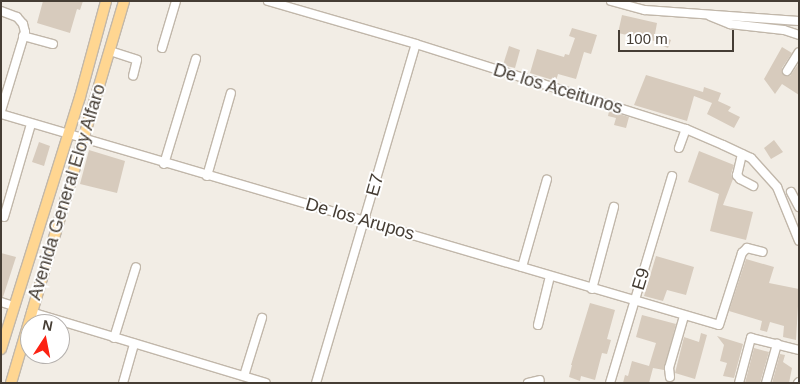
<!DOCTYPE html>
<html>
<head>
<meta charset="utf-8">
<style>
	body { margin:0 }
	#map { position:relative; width:800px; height:384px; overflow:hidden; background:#f2ede5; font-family:Arial,sans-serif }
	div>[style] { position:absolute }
	.building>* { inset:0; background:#d7cbbd }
	.roads { filter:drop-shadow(1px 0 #c1b7aa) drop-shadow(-1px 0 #c1b7aa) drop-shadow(0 1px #c1b7aa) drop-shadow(0 -1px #c1b7aa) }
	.minor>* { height:8px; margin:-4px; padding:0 4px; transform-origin:4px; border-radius:4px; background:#fff }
	.major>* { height:10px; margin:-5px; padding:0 5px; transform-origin:5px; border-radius:5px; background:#ffd691 }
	span { translate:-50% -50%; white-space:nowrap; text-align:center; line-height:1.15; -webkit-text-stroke:4px #fff; paint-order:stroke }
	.street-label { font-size:18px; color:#453d34 }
	.frame { position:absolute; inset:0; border:2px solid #453d34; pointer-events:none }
	.north { position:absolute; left:20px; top:314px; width:50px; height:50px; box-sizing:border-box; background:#fff; border:1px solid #b5b1ae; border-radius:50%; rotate:11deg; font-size:14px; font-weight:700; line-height:20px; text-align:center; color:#453d34 }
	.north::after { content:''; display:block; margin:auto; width:18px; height:22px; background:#fc2213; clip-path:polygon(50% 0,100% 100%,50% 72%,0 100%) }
	.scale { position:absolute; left:618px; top:30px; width:116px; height:22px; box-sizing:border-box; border:2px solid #453d34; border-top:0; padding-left:6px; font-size:15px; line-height:18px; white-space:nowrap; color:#453d34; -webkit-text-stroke:4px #fff; paint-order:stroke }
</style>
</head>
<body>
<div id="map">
	<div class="building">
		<i style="clip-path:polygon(43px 1px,83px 1px,80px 10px,77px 9px,70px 33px,37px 23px)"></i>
		<i style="clip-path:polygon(622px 15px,657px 23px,655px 34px,671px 40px,668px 48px,658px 44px,659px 42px,618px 33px)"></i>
		<i style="clip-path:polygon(572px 28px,597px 35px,591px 54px,584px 52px,576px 79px,558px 74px,556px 81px,530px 73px,537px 49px,564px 57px,565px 54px,569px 55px,575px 38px,569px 36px)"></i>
		<i style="clip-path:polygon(509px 46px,520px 50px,515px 68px,503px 65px)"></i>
		<i style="clip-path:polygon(782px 47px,792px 53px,782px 68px,784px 75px,790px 76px,799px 63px,799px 95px,782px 84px,775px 94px,764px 79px)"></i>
		<i style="clip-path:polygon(646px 75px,703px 92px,704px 87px,721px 93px,718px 101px,731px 107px,728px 111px,740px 117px,734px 128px,707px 114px,712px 103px,694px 96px,687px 121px,634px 105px)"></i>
		<i style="clip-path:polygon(609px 111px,629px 117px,626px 128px,614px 125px,616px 118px,608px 116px)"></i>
		<i style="clip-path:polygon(774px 140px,783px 152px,771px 159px,764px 148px)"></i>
		<i style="clip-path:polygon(39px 142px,50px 146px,44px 166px,32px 162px)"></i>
		<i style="clip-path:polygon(89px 150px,125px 161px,117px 193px,80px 184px)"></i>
		<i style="clip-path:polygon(699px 151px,734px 165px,731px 174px,733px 179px,723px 205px,753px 212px,746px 240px,710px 231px,719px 194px,688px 182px)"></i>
		<i style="clip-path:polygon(1px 253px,16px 257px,3px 297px,1px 297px)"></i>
		<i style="clip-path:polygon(656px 256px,694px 267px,686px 295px,667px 290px,663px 301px,644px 296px)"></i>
		<i style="clip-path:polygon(746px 259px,774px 267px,769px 283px,799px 289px,796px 340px,783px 337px,784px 326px,770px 322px,767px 332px,760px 330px,762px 321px,729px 311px)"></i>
		<i style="clip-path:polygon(590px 303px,615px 310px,607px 339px,611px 340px,607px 354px,602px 353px,595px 380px,581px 376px,580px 381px,569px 377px,572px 365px,571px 365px)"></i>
		<i style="clip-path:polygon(642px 315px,676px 324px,664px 370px,653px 368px,649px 383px,623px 383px,625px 375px,628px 376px,632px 361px,649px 366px,656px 343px,636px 337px)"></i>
		<i style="clip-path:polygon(701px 333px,707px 335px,695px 379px,675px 373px,684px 337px,699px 342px)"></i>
		<i style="clip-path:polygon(717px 336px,743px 344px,734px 378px,723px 376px,727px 363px,720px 361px,724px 345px)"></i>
		<i style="clip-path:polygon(754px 348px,769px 352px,760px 383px,745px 383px)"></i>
		<i style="clip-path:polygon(780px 354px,785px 355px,783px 362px,792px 368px,789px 383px,772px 383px)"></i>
	</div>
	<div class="roads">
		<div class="minor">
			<i style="left:268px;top:1px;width:154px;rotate:16.2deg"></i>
			<i style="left:416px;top:44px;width:283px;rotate:17.5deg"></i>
			<i style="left:686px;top:129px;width:40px;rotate:23.4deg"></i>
			<i style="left:723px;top:145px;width:31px;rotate:25deg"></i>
			<i style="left:751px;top:158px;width:39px;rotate:48deg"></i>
			<i style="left:777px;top:187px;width:58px;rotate:67.8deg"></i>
			<i style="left:611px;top:1px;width:35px;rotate:15deg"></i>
			<i style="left:645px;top:10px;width:154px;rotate:4.1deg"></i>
			<i style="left:1px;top:11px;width:17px;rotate:21deg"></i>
			<i style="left:17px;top:17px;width:9px;rotate:49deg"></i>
			<i style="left:23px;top:24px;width:8px;rotate:76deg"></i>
			<i style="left:25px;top:32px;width:83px;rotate:106.9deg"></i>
			<i style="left:710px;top:16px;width:22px;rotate:22deg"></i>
			<i style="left:730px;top:24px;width:54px;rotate:6.3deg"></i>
			<i style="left:784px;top:30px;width:16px;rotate:18deg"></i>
			<i style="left:23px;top:36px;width:31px;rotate:15deg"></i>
			<i style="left:162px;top:48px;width:49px;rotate:-73.4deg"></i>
			<i style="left:110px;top:51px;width:28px;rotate:18deg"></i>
			<i style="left:137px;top:60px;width:16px;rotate:104deg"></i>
			<i style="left:787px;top:71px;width:22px;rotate:-58deg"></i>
			<i style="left:1px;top:114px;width:748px;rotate:16.38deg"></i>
			<i style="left:719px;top:325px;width:76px;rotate:-72.3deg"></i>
			<i style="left:742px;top:253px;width:7px;rotate:-45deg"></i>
			<i style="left:747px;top:248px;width:16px;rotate:14deg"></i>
			<i style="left:679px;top:148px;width:20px;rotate:-70deg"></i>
			<i style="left:742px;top:154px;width:22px;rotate:103deg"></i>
			<i style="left:737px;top:175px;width:5px;rotate:53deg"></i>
			<i style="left:740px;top:179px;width:15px;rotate:28deg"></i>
			<i style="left:164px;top:164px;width:110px;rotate:-73.1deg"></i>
			<i style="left:207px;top:176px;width:86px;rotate:-73.9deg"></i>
			<i style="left:791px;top:192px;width:17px;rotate:62deg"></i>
			<i style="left:4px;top:217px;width:97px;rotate:-73.8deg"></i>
			<i style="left:522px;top:267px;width:91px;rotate:-74.1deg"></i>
			<i style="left:592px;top:289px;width:85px;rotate:-75deg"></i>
			<i style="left:1px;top:302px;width:13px;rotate:18deg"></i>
			<i style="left:31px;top:312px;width:245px;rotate:16.8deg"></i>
			<i style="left:538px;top:325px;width:50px;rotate:-76.2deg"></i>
			<i style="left:114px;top:338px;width:74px;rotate:-72.8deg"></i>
			<i style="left:244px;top:376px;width:61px;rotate:-72.8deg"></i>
			<i style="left:670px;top:377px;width:9px;rotate:-96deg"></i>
			<i style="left:669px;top:368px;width:54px;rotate:-73.9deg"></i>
			<i style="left:123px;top:383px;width:41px;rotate:-74.2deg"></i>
			<i style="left:316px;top:383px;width:353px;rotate:-73.6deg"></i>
			<i style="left:528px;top:383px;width:12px;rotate:-14deg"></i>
			<i style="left:610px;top:383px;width:216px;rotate:-73.3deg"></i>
			<i style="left:739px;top:383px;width:47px;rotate:-75.1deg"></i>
			<i style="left:751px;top:338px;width:49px;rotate:14deg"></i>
			<i style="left:766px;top:383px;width:41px;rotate:-74.2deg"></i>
			<i style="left:798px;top:383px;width:1px;rotate:-45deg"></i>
		</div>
		<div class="major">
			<i style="left:1px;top:349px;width:264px;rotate:-72.6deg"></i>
			<i style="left:80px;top:97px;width:99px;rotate:-74.8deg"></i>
			<i style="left:11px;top:383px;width:398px;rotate:-73.5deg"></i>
		</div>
	</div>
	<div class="street-label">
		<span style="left:558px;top:89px;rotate:17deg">De los Aceitunos</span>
		<span style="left:375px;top:185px;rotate:-74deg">E7</span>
		<span style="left:67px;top:192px;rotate:-73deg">Avenida General Eloy Alfaro</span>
		<span style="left:360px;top:219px;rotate:16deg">De los Arupos</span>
		<span style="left:641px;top:279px;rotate:-73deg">E9</span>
	</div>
	<div class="frame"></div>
	<div class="north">N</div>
	<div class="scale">100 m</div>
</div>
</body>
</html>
